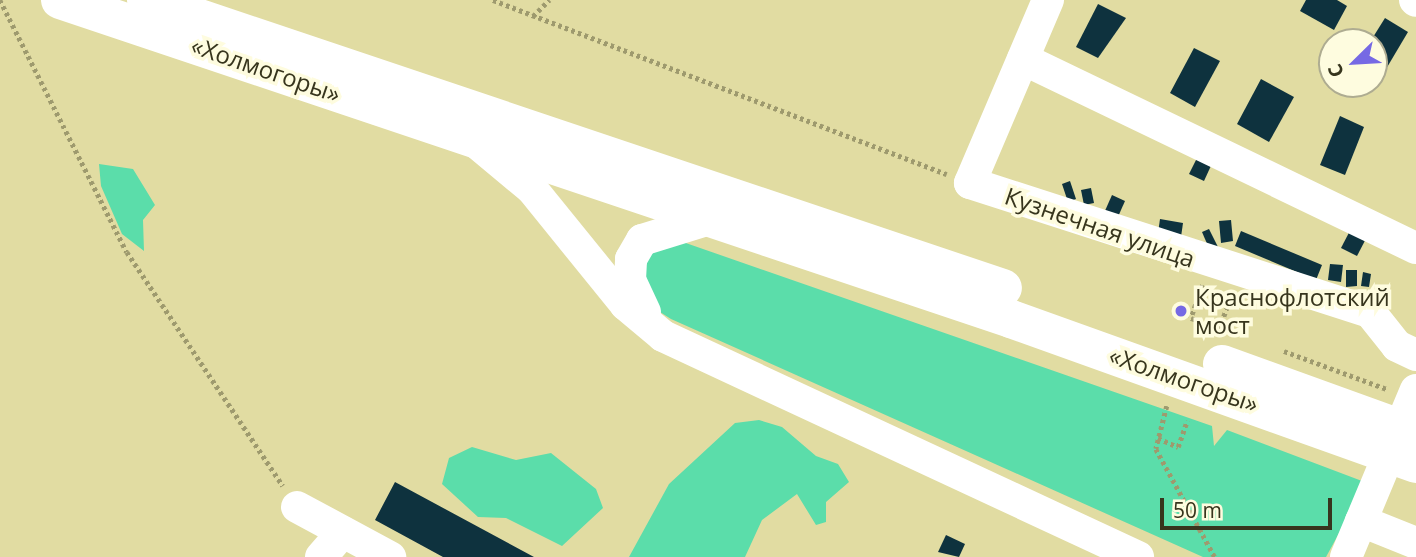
<!DOCTYPE html>
<html>
<head>
<meta charset="utf-8">
<style>
	body { margin:0 }
	#map { position:relative; width:1416px; height:557px; overflow:hidden; background:#e1dca2; font-family:"Open Sans",sans-serif }
	div>[style] { position:absolute }
	.green>* { inset:0; background:#5bddaa }
	.building>* { inset:0; background:#0e323e }
	.path>* { height:4.5px; margin-top:-2.25px; transform-origin:0; background:repeating-linear-gradient(90deg,#9e9a6e 0 3.5px,transparent 0 7px) }
	.minor>* { height:32px; margin:-16px; padding:0 16px; transform-origin:16px; border-radius:16px; background:#fff }
	.major>* { height:38px; margin:-19px; padding:0 19px; transform-origin:19px; border-radius:19px; background:#fff }
	.dots>* { width:19px; height:19px; translate:-50% -50%; box-sizing:border-box; border:4px solid #fefcdf; border-radius:50% }
	span { translate:-50% -50%; white-space:nowrap; text-align:center; line-height:1.15; -webkit-text-stroke:7px #fefcdf; paint-order:stroke }
	.street-label { font-size:24px; color:#37351d }
	.poi-label { font-size:24px; color:#37351d }
	.left { translate:0 -50%; text-align:left }
	.north { position:absolute; left:1318px; top:28px; width:70px; height:70px; box-sizing:border-box; background:#fefcdf; border:2px solid #aeac91; border-radius:50%; rotate:246deg; font-size:19px; font-weight:700; line-height:28px; text-align:center; color:#37351d }
	.north::after { content:''; display:block; margin:auto; width:24px; height:32px; background:#7669e4; clip-path:polygon(50% 0,100% 100%,50% 72%,0 100%) }
	.scale { position:absolute; left:1160px; top:498px; width:172px; height:32px; box-sizing:border-box; border:4px solid #37351d; border-top:0; padding-left:9px; font-size:21px; line-height:24px; white-space:nowrap; color:#37351d; -webkit-text-stroke:5px #fefcdf; paint-order:stroke }
</style>
</head>
<body>
<div id="map">
	<div class="green">
		<i style="clip-path:polygon(99px 164px,133px 169px,155px 205px,143px 220px,144px 251px,122px 234px,101px 186px)"></i>
		<i style="clip-path:polygon(680px 241px,1212px 426px,1214px 446px,1227px 430px,1362px 481px,1349px 515px,1326px 557px,1203px 557px,671px 319px,649px 305px,641px 269px,648px 253px)"></i>
		<i style="clip-path:polygon(759px 420px,782px 427px,816px 456px,838px 464px,849px 482px,826px 502px,826px 522px,816px 525px,797px 494px,762px 520px,745px 557px,629px 557px,669px 484px,735px 423px)"></i>
		<i style="clip-path:polygon(472px 447px,516px 460px,551px 453px,596px 489px,603px 508px,562px 546px,506px 518px,478px 517px,442px 484px,449px 458px)"></i>
	</div>
	<div class="building">
		<i style="clip-path:polygon(1306px 0,1337px 0,1347px 6px,1334px 30px,1300px 11px)"></i>
		<i style="clip-path:polygon(1098px 4px,1126px 18px,1098px 58px,1076px 47px)"></i>
		<i style="clip-path:polygon(1385px 18px,1408px 32px,1386px 69px,1374px 62px,1370px 42px)"></i>
		<i style="clip-path:polygon(1194px 48px,1220px 61px,1195px 107px,1170px 93px)"></i>
		<i style="clip-path:polygon(1261px 79px,1294px 97px,1269px 142px,1237px 124px)"></i>
		<i style="clip-path:polygon(1340px 116px,1364px 127px,1345px 175px,1320px 165px)"></i>
		<i style="clip-path:polygon(1201px 150px,1215px 157px,1204px 181px,1189px 174px)"></i>
		<i style="clip-path:polygon(1070px 181px,1076px 199px,1068px 202px,1062px 184px)"></i>
		<i style="clip-path:polygon(1091px 188px,1094px 203px,1084px 205px,1081px 190px)"></i>
		<i style="clip-path:polygon(1112px 195px,1125px 201px,1117px 219px,1104px 213px)"></i>
		<i style="clip-path:polygon(1160px 219px,1183px 223px,1181px 237px,1158px 233px)"></i>
		<i style="clip-path:polygon(1231px 220px,1233px 241px,1221px 243px,1219px 221px)"></i>
		<i style="clip-path:polygon(1355px 221px,1371px 229px,1357px 256px,1341px 248px)"></i>
		<i style="clip-path:polygon(1209px 229px,1219px 249px,1211px 253px,1202px 232px)"></i>
		<i style="clip-path:polygon(1241px 231px,1322px 265px,1316px 280px,1235px 246px)"></i>
		<i style="clip-path:polygon(1330px 264px,1343px 265px,1341px 282px,1328px 280px)"></i>
		<i style="clip-path:polygon(1346px 270px,1357px 270px,1357px 286px,1346px 287px)"></i>
		<i style="clip-path:polygon(1363px 272px,1371px 274px,1369px 287px,1361px 286px)"></i>
		<i style="clip-path:polygon(395px 482px,534px 557px,443px 557px,432px 551px,375px 520px)"></i>
		<i style="clip-path:polygon(946px 535px,965px 544px,959px 557px,938px 552px)"></i>
	</div>
	<div class="path">
		<i style="left:0;top:0;width:282px;rotate:63.3deg"></i>
		<i style="left:127px;top:252px;width:281px;rotate:56.3deg"></i>
		<i style="left:493px;top:0;width:486px;rotate:21deg"></i>
		<i style="left:533px;top:16px;width:23px;rotate:-45deg"></i>
		<i style="left:1203px;top:285px;width:35px;rotate:110deg"></i>
		<i style="left:1191px;top:318px;width:48px;rotate:19.6deg"></i>
		<i style="left:1202px;top:289px;width:30px;rotate:21deg"></i>
		<i style="left:1230px;top:300px;width:27px;rotate:110deg"></i>
		<i style="left:1284px;top:351px;width:110px;rotate:20.3deg"></i>
		<i style="left:1167px;top:406px;width:44px;rotate:104.3deg"></i>
		<i style="left:1156px;top:449px;width:123px;rotate:61.4deg"></i>
		<i style="left:1158px;top:438px;width:22px;rotate:24deg"></i>
		<i style="left:1178px;top:447px;width:28px;rotate:-71deg"></i>
	</div>
	<div class="minor">
		<i style="left:1048px;top:0;width:199px;rotate:113.1deg"></i>
		<i style="left:970px;top:183px;width:420px;rotate:17.9deg"></i>
		<i style="left:1370px;top:312px;width:43px;rotate:51.5deg"></i>
		<i style="left:1397px;top:346px;width:21px;rotate:25deg"></i>
		<i style="left:1415px;top:0;width:1px;rotate:45deg"></i>
		<i style="left:1023px;top:59px;width:436px;rotate:25.7deg"></i>
		<i style="left:478px;top:144px;width:70px;rotate:39.8deg"></i>
		<i style="left:532px;top:189px;width:149px;rotate:51deg"></i>
		<i style="left:626px;top:305px;width:48px;rotate:40deg"></i>
		<i style="left:663px;top:336px;width:524px;rotate:24.95deg"></i>
		<i style="left:645px;top:312px;width:35px;rotate:-115deg"></i>
		<i style="left:630px;top:280px;width:21px;rotate:-87deg"></i>
		<i style="left:631px;top:259px;width:22px;rotate:-60deg"></i>
		<i style="left:642px;top:240px;width:71px;rotate:-17.2deg"></i>
		<i style="left:297px;top:507px;width:106px;rotate:28.3deg"></i>
		<i style="left:1361px;top:521px;width:59px;rotate:21.8deg"></i>
		<i style="left:321px;top:557px;width:33px;rotate:-49deg"></i>
		<i style="left:1346px;top:557px;width:181px;rotate:-67.3deg"></i>
	</div>
	<div class="major">
		<i style="left:60px;top:0;width:1003px;rotate:18.54deg"></i>
		<i style="left:1011px;top:319px;width:430px;rotate:19.7deg"></i>
		<i style="left:146px;top:0;width:904px;rotate:18.58deg"></i>
		<i style="left:1222px;top:364px;width:206px;rotate:19.8deg"></i>
	</div>
	<div class="dots">
		<i style="left:1181px;top:311px;background:#7669e4"></i>
	</div>
	<div class="street-label">
		<span style="left:266px;top:69px;rotate:19deg">«Холмогоры»</span>
		<span style="left:1100px;top:227px;rotate:19deg">Кузнечная улица</span>
		<span style="left:1184px;top:379px;rotate:19deg">«Холмогоры»</span>
	</div>
	<div class="poi-label">
		<span class="left" style="left:1195px;top:311px">Краснофлотский<br>мост</span>
	</div>
	<div class="north">С</div>
	<div class="scale">50 m</div>
</div>
</body>
</html>
